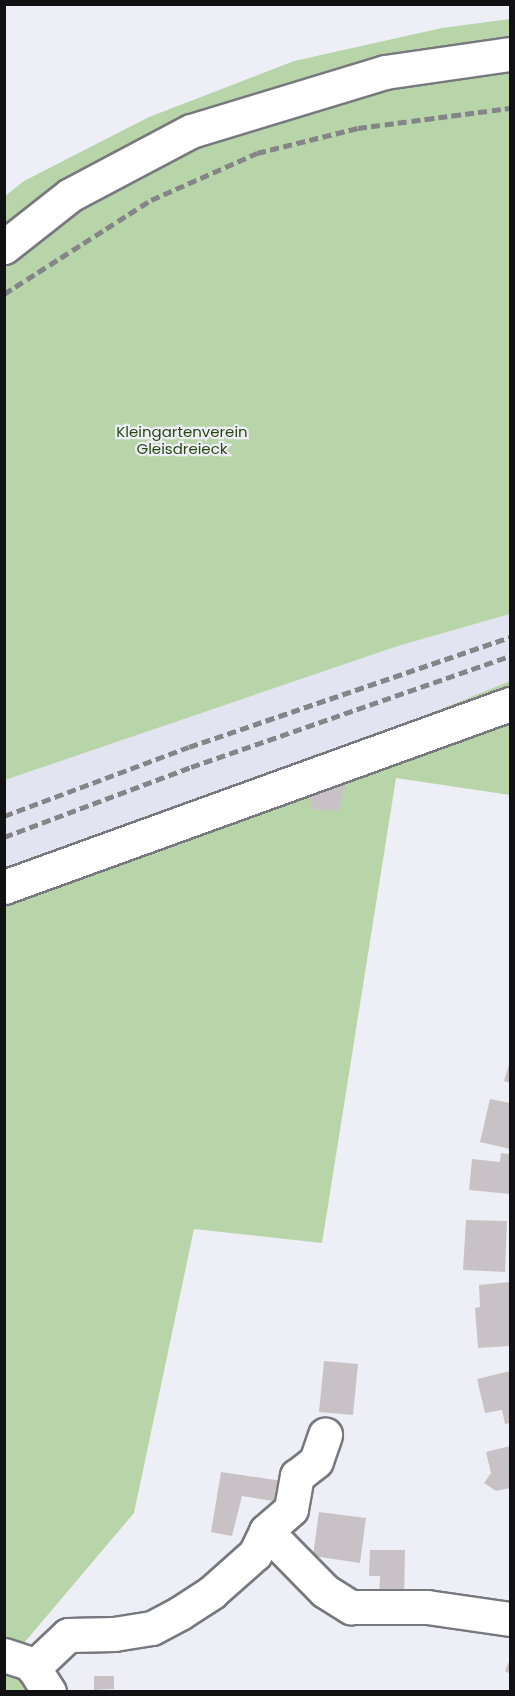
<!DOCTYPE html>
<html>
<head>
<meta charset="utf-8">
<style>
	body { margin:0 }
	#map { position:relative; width:515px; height:1696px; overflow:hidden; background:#eeeff6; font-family:Poppins,sans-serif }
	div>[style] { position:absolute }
	.built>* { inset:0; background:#e2e4f2 }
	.green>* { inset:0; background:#b8d5a9 }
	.building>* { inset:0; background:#c8c2c7 }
	.roads { filter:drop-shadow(2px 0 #78797f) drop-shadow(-2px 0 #78797f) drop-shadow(0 2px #78797f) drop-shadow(0 -2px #78797f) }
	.minor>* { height:33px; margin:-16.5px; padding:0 16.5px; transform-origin:16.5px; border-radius:16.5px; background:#fff }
	.rail>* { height:4.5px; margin-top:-2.25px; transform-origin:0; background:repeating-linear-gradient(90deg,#848489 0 9px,transparent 0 13.5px) }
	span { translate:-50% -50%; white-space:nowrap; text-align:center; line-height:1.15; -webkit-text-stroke:4.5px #eeeff6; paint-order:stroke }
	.park-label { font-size:15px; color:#26480e }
	.frame { position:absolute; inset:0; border:6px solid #111114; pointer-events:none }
</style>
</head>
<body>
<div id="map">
	<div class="built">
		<i style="clip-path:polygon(510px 614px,510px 681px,258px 784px,5px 875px,5px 780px,398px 646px)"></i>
	</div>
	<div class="green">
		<i style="clip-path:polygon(510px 19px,510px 614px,398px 646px,5px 780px,5px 196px,24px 181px,149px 117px,294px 61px,442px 28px)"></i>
		<i style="clip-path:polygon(510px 681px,510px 795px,396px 778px,322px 1243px,194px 1229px,134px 1513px,24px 1643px,43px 1665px,47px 1691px,5px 1691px,4px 875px,258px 784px)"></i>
	</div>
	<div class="building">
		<i style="clip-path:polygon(334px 774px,345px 784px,339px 811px,311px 809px,314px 781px)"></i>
		<i style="clip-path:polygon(510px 1061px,510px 1083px,504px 1081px)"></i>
		<i style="clip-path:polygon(490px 1099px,510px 1103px,510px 1149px,480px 1142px)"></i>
		<i style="clip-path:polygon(501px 1153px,510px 1154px,510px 1194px,469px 1190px,472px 1159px,500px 1162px)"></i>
		<i style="clip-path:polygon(466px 1220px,507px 1221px,505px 1272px,463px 1270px)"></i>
		<i style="clip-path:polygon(510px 1282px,510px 1346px,478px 1348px,475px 1308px,480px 1307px,479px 1285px)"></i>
		<i style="clip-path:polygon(324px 1361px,358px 1364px,353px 1415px,319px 1412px)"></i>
		<i style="clip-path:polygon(510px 1371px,510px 1423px,505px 1424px,502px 1410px,485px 1413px,477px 1379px)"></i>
		<i style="clip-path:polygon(510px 1446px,510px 1488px,496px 1491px,484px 1483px,491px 1473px,486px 1452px)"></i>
		<i style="clip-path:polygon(221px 1472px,282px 1481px,279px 1502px,242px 1496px,232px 1536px,211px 1532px)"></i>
		<i style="clip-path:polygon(319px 1512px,366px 1518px,360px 1563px,313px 1556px)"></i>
		<i style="clip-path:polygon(370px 1550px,405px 1550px,404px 1600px,379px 1599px,380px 1576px,369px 1576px)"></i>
		<i style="clip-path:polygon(510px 1659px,510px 1674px,505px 1671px)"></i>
		<i style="clip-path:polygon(94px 1676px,114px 1676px,114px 1689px,94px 1690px)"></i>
	</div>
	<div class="roads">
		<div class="minor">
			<i style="left:4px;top:247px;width:84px;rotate:-38.2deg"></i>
			<i style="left:70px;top:195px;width:137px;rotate:-27.9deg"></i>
			<i style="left:191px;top:131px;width:203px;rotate:-16.9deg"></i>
			<i style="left:385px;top:72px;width:126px;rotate:-8.2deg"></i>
			<i style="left:4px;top:887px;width:538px;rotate:-19.88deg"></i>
			<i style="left:266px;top:1531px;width:33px;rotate:-41deg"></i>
			<i style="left:291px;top:1509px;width:34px;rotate:-80deg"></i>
			<i style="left:297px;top:1476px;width:24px;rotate:-38deg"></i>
			<i style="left:316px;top:1461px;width:28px;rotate:-71deg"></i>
			<i style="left:4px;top:1655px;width:28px;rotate:18deg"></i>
			<i style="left:31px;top:1664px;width:33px;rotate:57deg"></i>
			<i style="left:33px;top:1668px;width:48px;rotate:-43.3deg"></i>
			<i style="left:68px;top:1635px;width:46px;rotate:-1.2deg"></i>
			<i style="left:114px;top:1634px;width:38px;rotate:-9deg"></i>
			<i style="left:152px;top:1628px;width:32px;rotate:-28deg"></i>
			<i style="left:180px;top:1613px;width:38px;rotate:-33deg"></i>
			<i style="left:212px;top:1592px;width:57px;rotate:-41.5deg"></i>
			<i style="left:255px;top:1554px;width:25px;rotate:-64deg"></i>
			<i style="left:266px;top:1531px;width:84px;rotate:45.5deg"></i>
			<i style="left:325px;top:1591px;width:31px;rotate:32deg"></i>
			<i style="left:351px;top:1607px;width:76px"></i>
			<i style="left:427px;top:1607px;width:84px;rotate:8.2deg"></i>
		</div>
	</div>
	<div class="rail">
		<i style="left:4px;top:294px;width:174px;rotate:-32.6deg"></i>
		<i style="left:151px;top:200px;width:116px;rotate:-23.9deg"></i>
		<i style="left:257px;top:153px;width:104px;rotate:-13.9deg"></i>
		<i style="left:358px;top:128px;width:153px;rotate:-7.5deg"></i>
		<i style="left:4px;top:816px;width:197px;rotate:-20.5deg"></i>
		<i style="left:189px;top:747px;width:339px;rotate:-18.9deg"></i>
		<i style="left:4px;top:837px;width:200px;rotate:-20.5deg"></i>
		<i style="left:191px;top:767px;width:338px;rotate:-19.2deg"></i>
	</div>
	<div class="park-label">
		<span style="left:182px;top:440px">Kleingartenverein<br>Gleisdreieck</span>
	</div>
	<div class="frame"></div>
</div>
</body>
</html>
